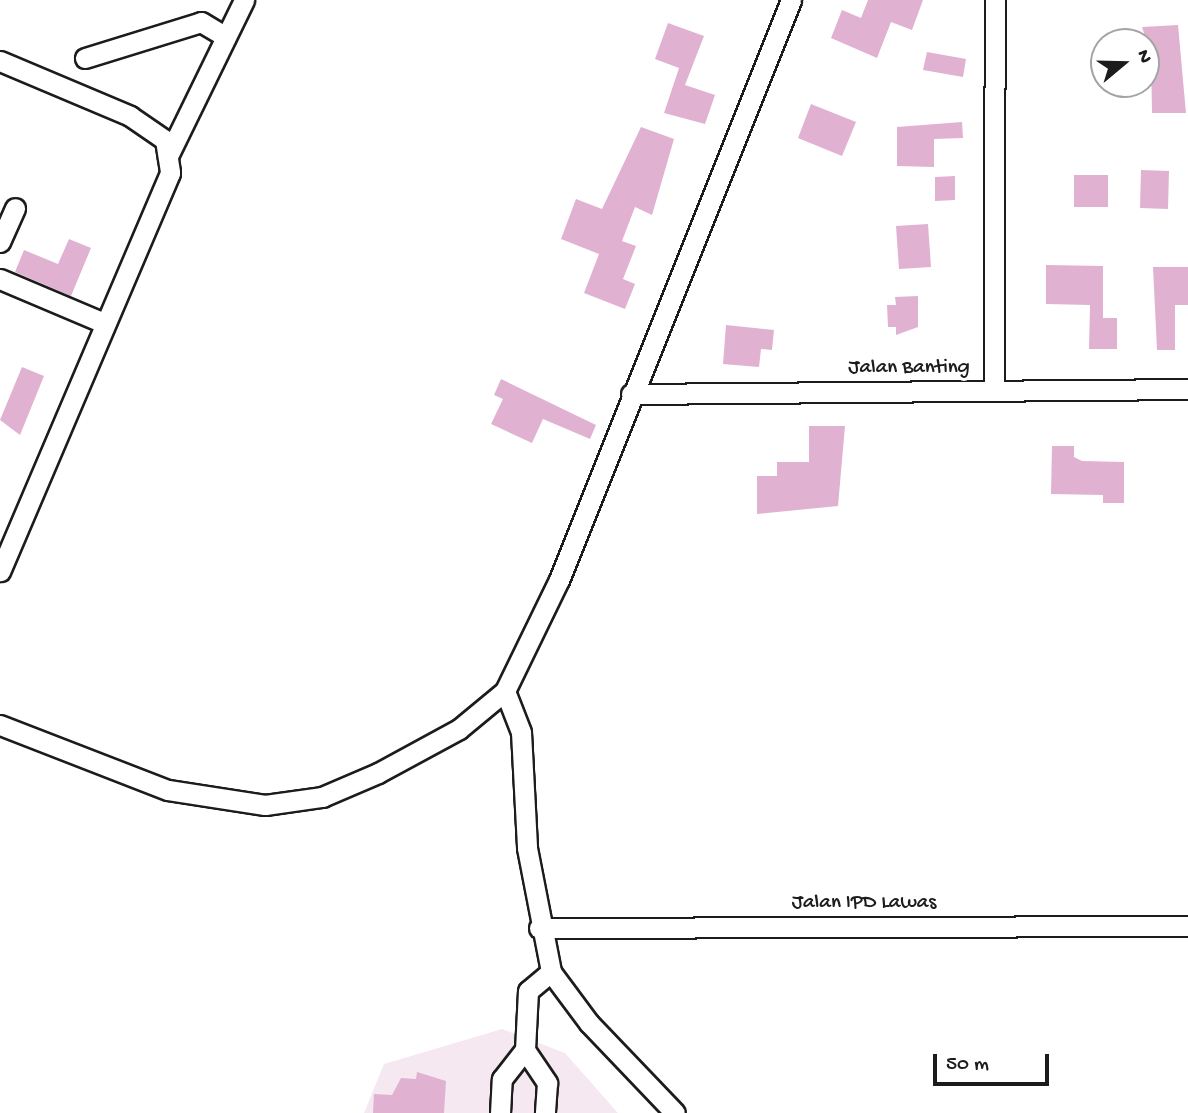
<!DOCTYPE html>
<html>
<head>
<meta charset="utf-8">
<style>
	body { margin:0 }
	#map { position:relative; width:1188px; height:1113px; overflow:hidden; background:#fff; font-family:"Gochi Hand",sans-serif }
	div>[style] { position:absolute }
	.built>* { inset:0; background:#f6e8f1 }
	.building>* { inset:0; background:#e1b1d1 }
	.roads { filter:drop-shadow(2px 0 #1c1c1c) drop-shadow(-2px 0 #1c1c1c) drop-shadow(0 2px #1c1c1c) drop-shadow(0 -2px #1c1c1c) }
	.minor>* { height:19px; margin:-9.5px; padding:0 9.5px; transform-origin:9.5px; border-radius:9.5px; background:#fff }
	span { translate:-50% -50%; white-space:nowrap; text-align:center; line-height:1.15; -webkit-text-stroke:6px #fff; paint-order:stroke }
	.street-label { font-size:21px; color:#1c1c1c }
	.north { position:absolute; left:1090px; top:28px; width:70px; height:70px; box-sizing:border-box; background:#fff; border:2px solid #a4a4a4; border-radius:50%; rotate:71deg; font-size:19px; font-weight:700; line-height:28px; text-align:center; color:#1c1c1c }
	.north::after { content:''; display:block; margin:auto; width:24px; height:32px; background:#1c1c1c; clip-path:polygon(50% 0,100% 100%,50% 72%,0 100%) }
	.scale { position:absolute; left:933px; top:1054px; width:116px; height:32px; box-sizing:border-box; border:4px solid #1c1c1c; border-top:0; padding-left:9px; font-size:21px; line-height:24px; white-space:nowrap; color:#1c1c1c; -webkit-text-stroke:5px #fff; paint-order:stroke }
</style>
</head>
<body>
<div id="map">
	<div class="built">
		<i style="clip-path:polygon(502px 1029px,565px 1053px,618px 1113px,364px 1113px,384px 1064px)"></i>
	</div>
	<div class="building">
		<i style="clip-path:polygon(868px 0,923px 0,912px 30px,891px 22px,877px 58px,831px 38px,842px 10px,861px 18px)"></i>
		<i style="clip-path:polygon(668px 23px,704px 36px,685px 85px,715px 95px,705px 124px,664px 113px,679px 68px,655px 59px)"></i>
		<i style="clip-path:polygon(1178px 25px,1186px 113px,1152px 113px,1151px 56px,1142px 27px)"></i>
		<i style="clip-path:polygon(927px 52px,966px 59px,963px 77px,923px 70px)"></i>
		<i style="clip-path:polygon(811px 104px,856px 122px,842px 156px,798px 138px)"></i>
		<i style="clip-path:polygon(962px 122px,963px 138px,934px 139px,934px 167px,897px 166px,897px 127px)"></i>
		<i style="clip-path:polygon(641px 127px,674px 139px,652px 215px,635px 207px,622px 241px,636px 246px,623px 279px,635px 284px,625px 309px,584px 293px,599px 254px,561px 239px,576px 199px,602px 209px)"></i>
		<i style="clip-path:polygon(1141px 170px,1169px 171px,1168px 209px,1140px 208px)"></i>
		<i style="clip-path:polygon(1074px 175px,1108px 175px,1108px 207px,1074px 207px)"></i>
		<i style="clip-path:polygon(955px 176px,955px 200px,935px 201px,935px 177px)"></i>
		<i style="clip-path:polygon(928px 224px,931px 267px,899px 269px,896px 226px)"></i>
		<i style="clip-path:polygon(69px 239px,91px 248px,71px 296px,15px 272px,24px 250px,58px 264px)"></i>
		<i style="clip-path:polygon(1046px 265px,1103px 266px,1103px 318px,1117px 318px,1117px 349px,1089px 349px,1090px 305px,1046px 304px)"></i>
		<i style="clip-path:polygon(1153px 267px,1188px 267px,1188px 305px,1175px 305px,1175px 350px,1157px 350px)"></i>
		<i style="clip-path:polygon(918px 296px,918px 327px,896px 335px,896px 327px,888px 327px,887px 305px,896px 305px,895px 297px)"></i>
		<i style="clip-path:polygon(726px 325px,774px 330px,772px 350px,761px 349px,759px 367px,723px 364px)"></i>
		<i style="clip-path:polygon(22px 367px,44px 376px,20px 435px,0 420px)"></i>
		<i style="clip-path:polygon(501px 379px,596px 425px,590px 439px,543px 419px,532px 443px,491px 424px,503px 399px,494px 395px)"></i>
		<i style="clip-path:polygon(809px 426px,845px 426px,838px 506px,757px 514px,757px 476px,777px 476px,777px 462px,809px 462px)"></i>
		<i style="clip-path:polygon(1052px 446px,1074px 446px,1074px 457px,1082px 461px,1124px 462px,1124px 503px,1103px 503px,1103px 495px,1051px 494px)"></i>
		<i style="clip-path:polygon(417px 1072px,446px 1081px,444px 1113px,373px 1113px,374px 1094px,392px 1095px,401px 1078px,416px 1079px)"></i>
	</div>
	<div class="roads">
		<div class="minor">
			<i style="left:85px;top:58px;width:121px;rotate:-17.2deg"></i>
			<i style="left:201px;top:22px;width:29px;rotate:31deg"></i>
			<i style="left:0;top:61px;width:141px;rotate:22.9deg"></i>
			<i style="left:130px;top:116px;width:42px;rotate:34.4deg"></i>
			<i style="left:165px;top:140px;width:33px;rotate:81deg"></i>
			<i style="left:170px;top:173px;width:433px;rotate:113.1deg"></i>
			<i style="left:168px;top:156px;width:174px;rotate:-64deg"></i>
			<i style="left:0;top:242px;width:37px;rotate:-66deg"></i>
			<i style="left:0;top:279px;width:111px;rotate:22.9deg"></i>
			<i style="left:994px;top:391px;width:391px;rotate:-89.9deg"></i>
			<i style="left:631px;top:394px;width:557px;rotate:-0.51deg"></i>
			<i style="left:505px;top:691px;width:44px;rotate:68.7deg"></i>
			<i style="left:521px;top:732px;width:116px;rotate:87deg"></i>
			<i style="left:527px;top:848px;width:126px;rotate:79deg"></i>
			<i style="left:551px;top:972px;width:64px;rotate:53.3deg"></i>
			<i style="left:589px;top:1023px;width:124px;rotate:46.3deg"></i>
			<i style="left:0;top:725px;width:180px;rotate:21.2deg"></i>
			<i style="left:168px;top:790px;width:98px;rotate:8.8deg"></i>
			<i style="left:265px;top:805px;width:58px;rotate:-8deg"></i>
			<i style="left:322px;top:797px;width:61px;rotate:-23.2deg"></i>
			<i style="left:378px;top:773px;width:92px;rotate:-28.5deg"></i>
			<i style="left:459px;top:729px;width:60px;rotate:-39.6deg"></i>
			<i style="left:505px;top:691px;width:123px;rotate:-64.1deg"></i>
			<i style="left:559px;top:580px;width:625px;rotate:-68.2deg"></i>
			<i style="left:539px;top:928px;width:649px;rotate:-0.18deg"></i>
			<i style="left:525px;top:1050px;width:40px;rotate:56deg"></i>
			<i style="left:547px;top:1083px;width:30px;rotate:94deg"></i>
			<i style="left:500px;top:1113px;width:34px;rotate:-87deg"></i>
			<i style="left:502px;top:1079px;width:37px;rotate:-52deg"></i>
			<i style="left:525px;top:1050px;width:59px;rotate:-87.1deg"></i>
			<i style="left:528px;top:991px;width:30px;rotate:-40deg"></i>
		</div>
	</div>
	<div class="street-label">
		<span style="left:909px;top:369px">Jalan Banting</span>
		<span style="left:864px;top:904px">Jalan IPD Lawas</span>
	</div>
	<div class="north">N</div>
	<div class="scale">50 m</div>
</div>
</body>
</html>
